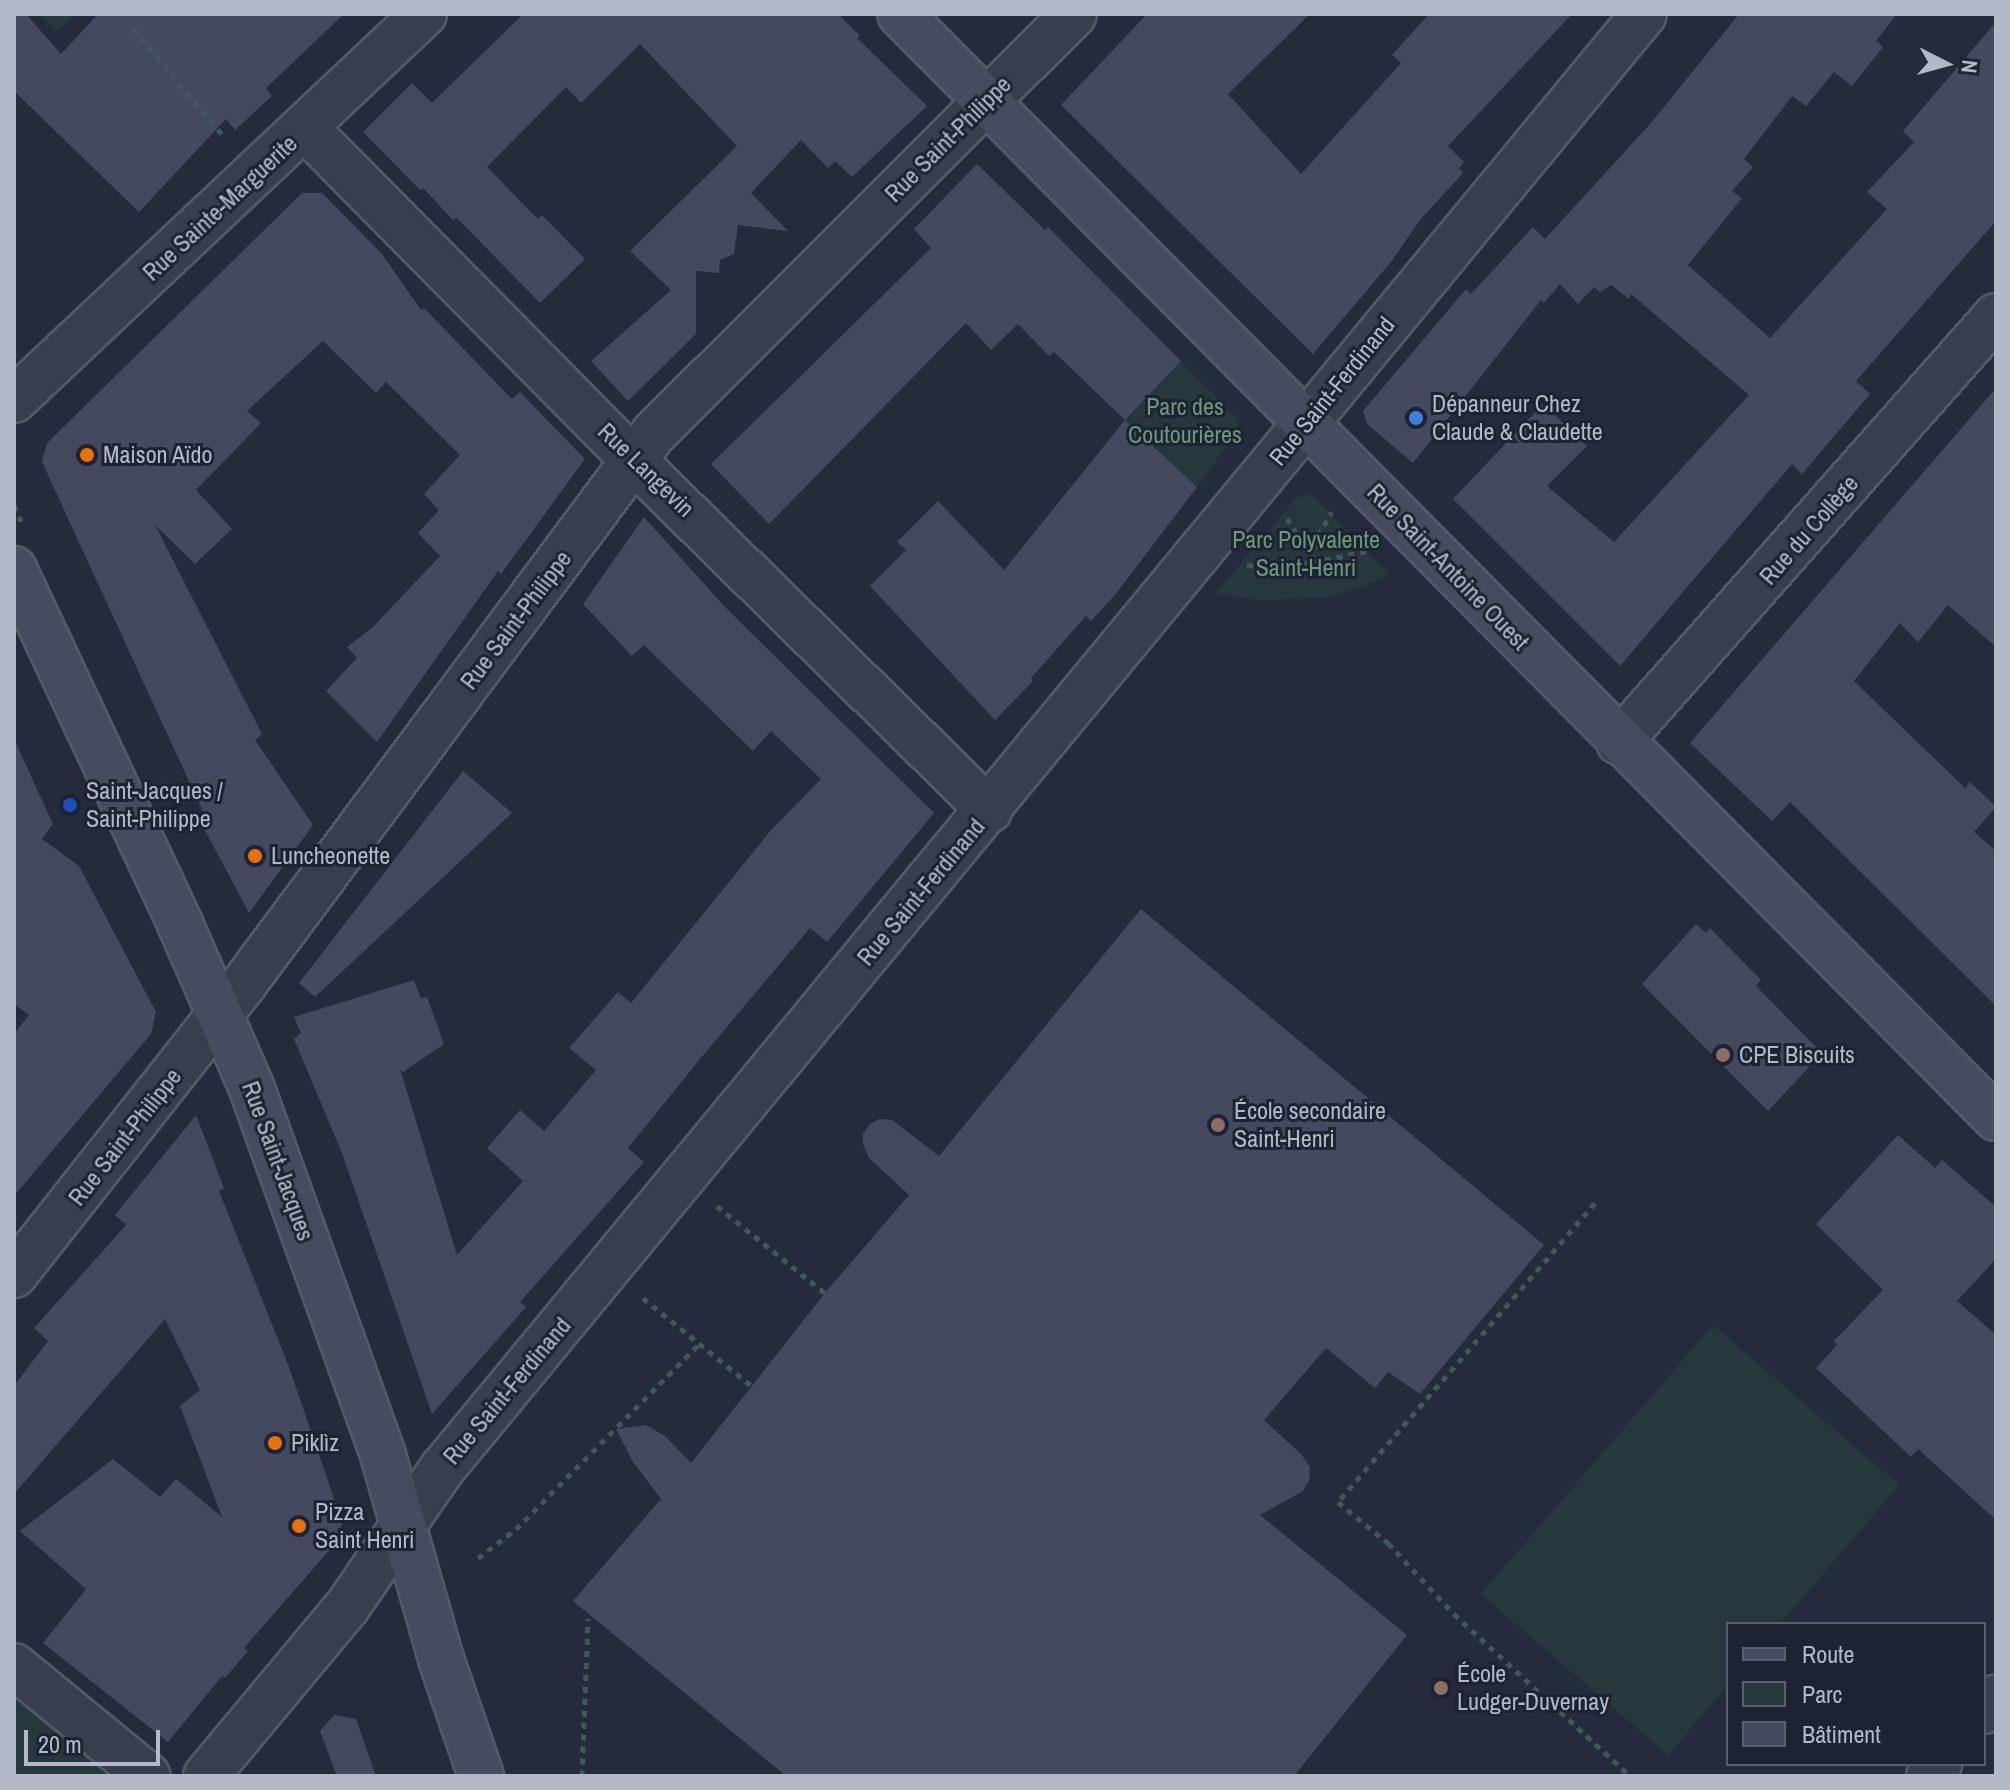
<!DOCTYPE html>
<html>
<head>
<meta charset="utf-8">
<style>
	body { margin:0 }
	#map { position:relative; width:2010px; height:1790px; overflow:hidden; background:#242b3d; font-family:"Archivo Narrow",sans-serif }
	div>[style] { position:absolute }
	.green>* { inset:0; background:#26383e }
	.building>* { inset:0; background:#434a5f }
	.path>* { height:5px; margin-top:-2.5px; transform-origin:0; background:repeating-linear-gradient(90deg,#44555b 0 6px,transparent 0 12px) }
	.roads { filter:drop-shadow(2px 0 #535968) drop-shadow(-2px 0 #535968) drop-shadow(0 2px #535968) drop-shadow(0 -2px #535968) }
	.minor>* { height:44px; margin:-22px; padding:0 22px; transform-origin:22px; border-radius:22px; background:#383e4d }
	.secondary>* { height:44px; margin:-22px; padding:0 22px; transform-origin:22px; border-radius:22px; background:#464c60 }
	.dots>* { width:22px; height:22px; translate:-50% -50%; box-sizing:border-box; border:4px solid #1d2332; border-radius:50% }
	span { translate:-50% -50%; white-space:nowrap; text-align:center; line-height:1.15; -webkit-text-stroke:6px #1d2332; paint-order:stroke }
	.street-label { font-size:24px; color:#b4b9c9 }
	.poi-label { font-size:24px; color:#b4b9c9 }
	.left { translate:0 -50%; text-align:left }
	.park-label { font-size:24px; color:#6b997c }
	.frame { position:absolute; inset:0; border:16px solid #b4b9c9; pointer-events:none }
	.legend { position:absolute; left:1726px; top:1622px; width:260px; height:144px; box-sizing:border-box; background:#1d2332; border:2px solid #595f6e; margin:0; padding:10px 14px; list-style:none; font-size:24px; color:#b4b9c9 }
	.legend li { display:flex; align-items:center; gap:16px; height:40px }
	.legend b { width:40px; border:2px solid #595f6e }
	.north { position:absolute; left:1906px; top:24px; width:80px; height:80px; -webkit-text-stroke:6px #1d2332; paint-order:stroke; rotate:96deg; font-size:22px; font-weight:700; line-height:32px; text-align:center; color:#b4b9c9 }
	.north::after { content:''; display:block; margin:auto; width:28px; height:36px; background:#b4b9c9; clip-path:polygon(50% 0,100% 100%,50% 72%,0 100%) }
	.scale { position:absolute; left:24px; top:1730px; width:136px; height:36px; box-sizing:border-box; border:4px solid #b4b9c9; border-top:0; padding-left:10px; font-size:24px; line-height:28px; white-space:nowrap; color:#b4b9c9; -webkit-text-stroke:6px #1d2332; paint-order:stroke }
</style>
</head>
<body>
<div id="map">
	<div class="green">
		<i style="clip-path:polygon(39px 14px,75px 14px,56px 32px)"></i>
		<i style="clip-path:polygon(1181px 361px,1237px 418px,1239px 429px,1197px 487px,1125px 420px)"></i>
		<i style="clip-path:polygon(1311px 494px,1389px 574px,1372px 583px,1326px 598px,1261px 600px,1215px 594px,1297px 497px)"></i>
		<i style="clip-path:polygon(1713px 1325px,1899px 1485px,1780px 1624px,1728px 1624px,1728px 1685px,1668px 1755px,1481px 1594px)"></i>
		<i style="clip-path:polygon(14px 1693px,114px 1776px,14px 1776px)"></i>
	</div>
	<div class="building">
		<i style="clip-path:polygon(14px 14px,26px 14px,61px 54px,98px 14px,344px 14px,266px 88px,272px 96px,235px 130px,226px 119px,139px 212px,14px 91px)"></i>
		<i style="clip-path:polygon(523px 14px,838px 14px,860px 36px,857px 38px,927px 106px,852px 177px,835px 161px,828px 168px,801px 140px,751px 193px,788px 231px,738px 225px,734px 254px,720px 260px,719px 273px,696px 271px,696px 334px,628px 401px,591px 361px,671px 290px,630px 251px,737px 146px,640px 44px,581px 103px,566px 87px,487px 167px,538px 219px,542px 215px,585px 259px,540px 303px,457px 218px,453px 220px,423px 188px,420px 190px,363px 132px,412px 83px,432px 103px)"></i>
		<i style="clip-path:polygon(1147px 14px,1310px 14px,1228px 94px,1301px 174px,1401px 63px,1392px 55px,1429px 14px,1572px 14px,1448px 146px,1464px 162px,1459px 168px,1463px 173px,1420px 220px,1391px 262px,1313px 354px,1061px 105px)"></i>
		<i style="clip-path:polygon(1739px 14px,1897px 14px,1876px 41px,1883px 47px,1852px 86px,1834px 72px,1806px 106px,1792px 96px,1744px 159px,1753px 167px,1732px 191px,1742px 198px,1688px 265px,1770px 338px,1887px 209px,1867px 192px,1914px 142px,1903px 131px,1996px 22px,1996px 221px,1856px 381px,1870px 394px,1802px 474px,1792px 464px,1620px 666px,1453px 499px,1543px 404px,1587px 446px,1547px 486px,1614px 542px,1749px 395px,1631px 294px,1629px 299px,1611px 285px,1600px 292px,1594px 287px,1578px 304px,1560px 284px,1544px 303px,1541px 300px,1413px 463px,1367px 424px,1363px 411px,1466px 289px,1471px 294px,1533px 227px,1545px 239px,1651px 123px)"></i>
		<i style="clip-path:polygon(977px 164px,1045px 230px,1048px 227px,1181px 361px,1125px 420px,1054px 352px,1049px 356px,1018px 324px,991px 350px,966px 323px,769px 524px,711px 464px,931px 248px,914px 229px)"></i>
		<i style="clip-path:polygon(302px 193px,322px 193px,382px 254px,421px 310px,424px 308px,512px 399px,520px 392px,585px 459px,501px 574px,498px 571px,377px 742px,326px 691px,357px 658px,347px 647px,373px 627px,440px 556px,418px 533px,439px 510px,424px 494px,460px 455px,386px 382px,376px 393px,323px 341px,247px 411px,261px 423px,196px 490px,232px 529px,195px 564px,155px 525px,262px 734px,255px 740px,313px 825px,249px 913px,198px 817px,204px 814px,42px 462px,47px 443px)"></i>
		<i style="clip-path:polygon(1996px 388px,1996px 647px,1948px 605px,1918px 642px,1900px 623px,1854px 681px,1965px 788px,1970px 782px,1996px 807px,1974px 832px,1996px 851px,1996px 1006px,1790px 802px,1772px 821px,1690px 743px)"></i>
		<i style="clip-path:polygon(1125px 420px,1197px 487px,1115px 595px,1091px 621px,1086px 616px,1031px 678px,1033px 681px,995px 720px,870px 586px,906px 550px,897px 542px,938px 501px,1004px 570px)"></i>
		<i style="clip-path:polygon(644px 517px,725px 607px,934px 813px,827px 942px,810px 928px,700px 1059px,628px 1148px,644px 1162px,520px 1302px,526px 1307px,432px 1414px,342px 1153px,294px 1039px,301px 1033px,294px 1017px,414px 980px,421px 998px,427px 997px,444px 1044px,403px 1072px,400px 1069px,457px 1255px,523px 1181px,487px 1148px,520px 1110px,544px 1131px,596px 1070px,569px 1048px,618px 992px,631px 1003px,771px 830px,821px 779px,771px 731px,753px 751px,644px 645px,632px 656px,583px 604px)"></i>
		<i style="clip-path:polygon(14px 739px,53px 824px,42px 839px,79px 866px,156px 1012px,151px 1034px,14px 1196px,14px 1034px,29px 1015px,14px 1004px)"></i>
		<i style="clip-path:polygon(463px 771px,512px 813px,315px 997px,299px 983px)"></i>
		<i style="clip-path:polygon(1141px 909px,1544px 1245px,1420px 1394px,1388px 1372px,1375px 1388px,1326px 1348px,1264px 1420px,1301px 1454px,1310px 1467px,1309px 1481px,1303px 1491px,1260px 1515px,1407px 1635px,1294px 1776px,786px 1776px,573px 1601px,661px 1499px,633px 1462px,616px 1429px,646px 1425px,665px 1436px,691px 1463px,825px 1293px,909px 1195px,869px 1158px,863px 1144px,863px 1134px,869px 1125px,879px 1119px,892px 1120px,939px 1156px)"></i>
		<i style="clip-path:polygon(1696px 924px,1706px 933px,1710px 928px,1761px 980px,1756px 986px,1822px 1053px,1768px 1111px,1642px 984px)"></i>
		<i style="clip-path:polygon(196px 1115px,224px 1188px,219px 1191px,289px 1367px,342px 1522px,340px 1538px,244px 1648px,248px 1651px,225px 1678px,222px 1676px,168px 1742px,43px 1643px,86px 1589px,20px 1531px,113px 1459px,160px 1497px,176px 1479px,222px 1517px,180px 1406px,200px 1390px,165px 1319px,14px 1494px,14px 1386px,48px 1341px,34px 1328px,126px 1225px,115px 1215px)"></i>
		<i style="clip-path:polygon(1898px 1135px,1935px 1168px,1942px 1160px,1996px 1207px,1996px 1259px,1957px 1301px,1996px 1335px,1996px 1520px,1918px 1449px,1911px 1457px,1816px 1368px,1837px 1345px,1834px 1341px,1883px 1290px,1816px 1224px)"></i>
		<i style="clip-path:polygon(334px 1715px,356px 1719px,376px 1776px,337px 1776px,320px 1731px)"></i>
	</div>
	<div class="path">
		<i style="left:133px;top:28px;width:143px;rotate:50.1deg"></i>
		<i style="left:14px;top:505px;width:24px;rotate:66deg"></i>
		<i style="left:1287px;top:518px;width:51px;rotate:59.4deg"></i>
		<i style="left:1314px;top:561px;width:25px;rotate:-81deg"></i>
		<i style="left:1318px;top:536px;width:28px;rotate:-60deg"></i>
		<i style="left:1247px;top:565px;width:19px;rotate:6deg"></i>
		<i style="left:1266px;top:567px;width:47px;rotate:-6.1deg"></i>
		<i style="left:1313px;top:562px;width:56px;rotate:-11.3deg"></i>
		<i style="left:1595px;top:1203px;width:394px;rotate:130.7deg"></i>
		<i style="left:1338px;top:1502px;width:65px;rotate:39.4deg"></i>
		<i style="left:1388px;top:1543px;width:97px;rotate:47.1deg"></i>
		<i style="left:1454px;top:1614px;width:239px;rotate:42.6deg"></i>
		<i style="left:717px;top:1206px;width:139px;rotate:38.9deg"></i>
		<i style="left:643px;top:1298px;width:143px;rotate:39deg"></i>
		<i style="left:478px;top:1558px;width:48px;rotate:-37.3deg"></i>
		<i style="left:516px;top:1529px;width:260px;rotate:-45.3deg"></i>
		<i style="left:582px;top:1776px;width:158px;rotate:-87.8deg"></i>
	</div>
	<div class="roads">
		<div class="minor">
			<i style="left:305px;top:128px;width:468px;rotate:45.3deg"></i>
			<i style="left:634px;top:461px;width:498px;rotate:44.5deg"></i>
			<i style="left:14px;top:400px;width:563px;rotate:-43.27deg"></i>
			<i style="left:1619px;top:742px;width:569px;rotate:-48.49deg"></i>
			<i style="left:14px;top:1275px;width:370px;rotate:-51.7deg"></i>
			<i style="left:243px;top:985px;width:688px;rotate:-53.33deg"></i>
			<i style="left:654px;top:433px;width:593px;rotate:-44.93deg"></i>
			<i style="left:14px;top:1666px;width:173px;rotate:39.4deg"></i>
			<i style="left:1984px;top:1711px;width:18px;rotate:-49deg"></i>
			<i style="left:206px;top:1776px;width:220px;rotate:-50.2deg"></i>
			<i style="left:347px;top:1607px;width:168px;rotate:-55.5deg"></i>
			<i style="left:442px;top:1469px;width:1887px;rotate:-50.44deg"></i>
			<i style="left:1929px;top:1776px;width:16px;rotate:-50deg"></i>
		</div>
		<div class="secondary">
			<i style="left:900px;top:14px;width:1556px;rotate:45.21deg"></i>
			<i style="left:14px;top:569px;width:394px;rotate:64.9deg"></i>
			<i style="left:181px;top:926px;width:175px;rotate:66.4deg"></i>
			<i style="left:251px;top:1086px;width:392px;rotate:70.3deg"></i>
			<i style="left:383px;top:1455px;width:212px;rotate:74.1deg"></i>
			<i style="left:441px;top:1659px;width:124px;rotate:71.1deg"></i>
		</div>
	</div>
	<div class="dots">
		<i style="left:1416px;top:418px;background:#3f7fe0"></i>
		<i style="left:87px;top:455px;background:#e8710a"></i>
		<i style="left:70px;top:805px;background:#1a4fb4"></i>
		<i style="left:255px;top:856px;background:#e8710a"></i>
		<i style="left:1723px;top:1055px;background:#8d6e63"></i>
		<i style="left:1218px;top:1125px;background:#8d6e63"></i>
		<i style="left:275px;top:1443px;background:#e8710a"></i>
		<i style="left:299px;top:1526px;background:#e8710a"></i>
		<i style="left:1441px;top:1688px;background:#8d6e63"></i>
	</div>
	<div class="street-label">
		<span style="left:948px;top:139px;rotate:-45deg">Rue Saint-Philippe</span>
		<span style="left:220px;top:208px;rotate:-43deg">Rue Sainte-Marguerite</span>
		<span style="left:1332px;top:391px;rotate:-51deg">Rue Saint-Ferdinand</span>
		<span style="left:646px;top:470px;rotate:44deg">Rue Langevin</span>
		<span style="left:1809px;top:530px;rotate:-49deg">Rue du Collège</span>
		<span style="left:1448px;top:567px;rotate:46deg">Rue Saint-Antoine Ouest</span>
		<span style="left:516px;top:620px;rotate:-53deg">Rue Saint-Philippe</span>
		<span style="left:921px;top:892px;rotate:-50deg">Rue Saint-Ferdinand</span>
		<span style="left:125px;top:1137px;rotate:-52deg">Rue Saint-Philippe</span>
		<span style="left:278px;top:1161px;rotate:70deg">Rue Saint-Jacques</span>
		<span style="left:507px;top:1391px;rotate:-50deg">Rue Saint-Ferdinand</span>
	</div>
	<div class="poi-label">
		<span class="left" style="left:1432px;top:418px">Dépanneur Chez<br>Claude &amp; Claudette</span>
		<span class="left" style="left:103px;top:455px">Maison Aïdo</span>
		<span class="left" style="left:86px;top:805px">Saint-Jacques /<br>Saint-Philippe</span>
		<span class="left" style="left:271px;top:856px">Luncheonette</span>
		<span class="left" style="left:1739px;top:1055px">CPE Biscuits</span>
		<span class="left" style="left:1234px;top:1125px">École secondaire<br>Saint-Henri</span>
		<span class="left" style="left:291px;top:1443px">Piklìz</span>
		<span class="left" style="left:315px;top:1526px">Pizza<br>Saint Henri</span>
		<span class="left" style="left:1457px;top:1688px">École<br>Ludger-Duvernay</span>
	</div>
	<div class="park-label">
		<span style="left:1185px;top:421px">Parc des<br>Coutourières</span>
		<span style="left:1306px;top:554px">Parc Polyvalente<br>Saint-Henri</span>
	</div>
	<div class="frame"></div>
	<ul class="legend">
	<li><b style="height:10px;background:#464c60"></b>Route</li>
	<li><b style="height:22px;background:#26383e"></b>Parc</li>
	<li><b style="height:22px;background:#434a5f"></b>Bâtiment</li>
	</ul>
	<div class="north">N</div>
	<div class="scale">20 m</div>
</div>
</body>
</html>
